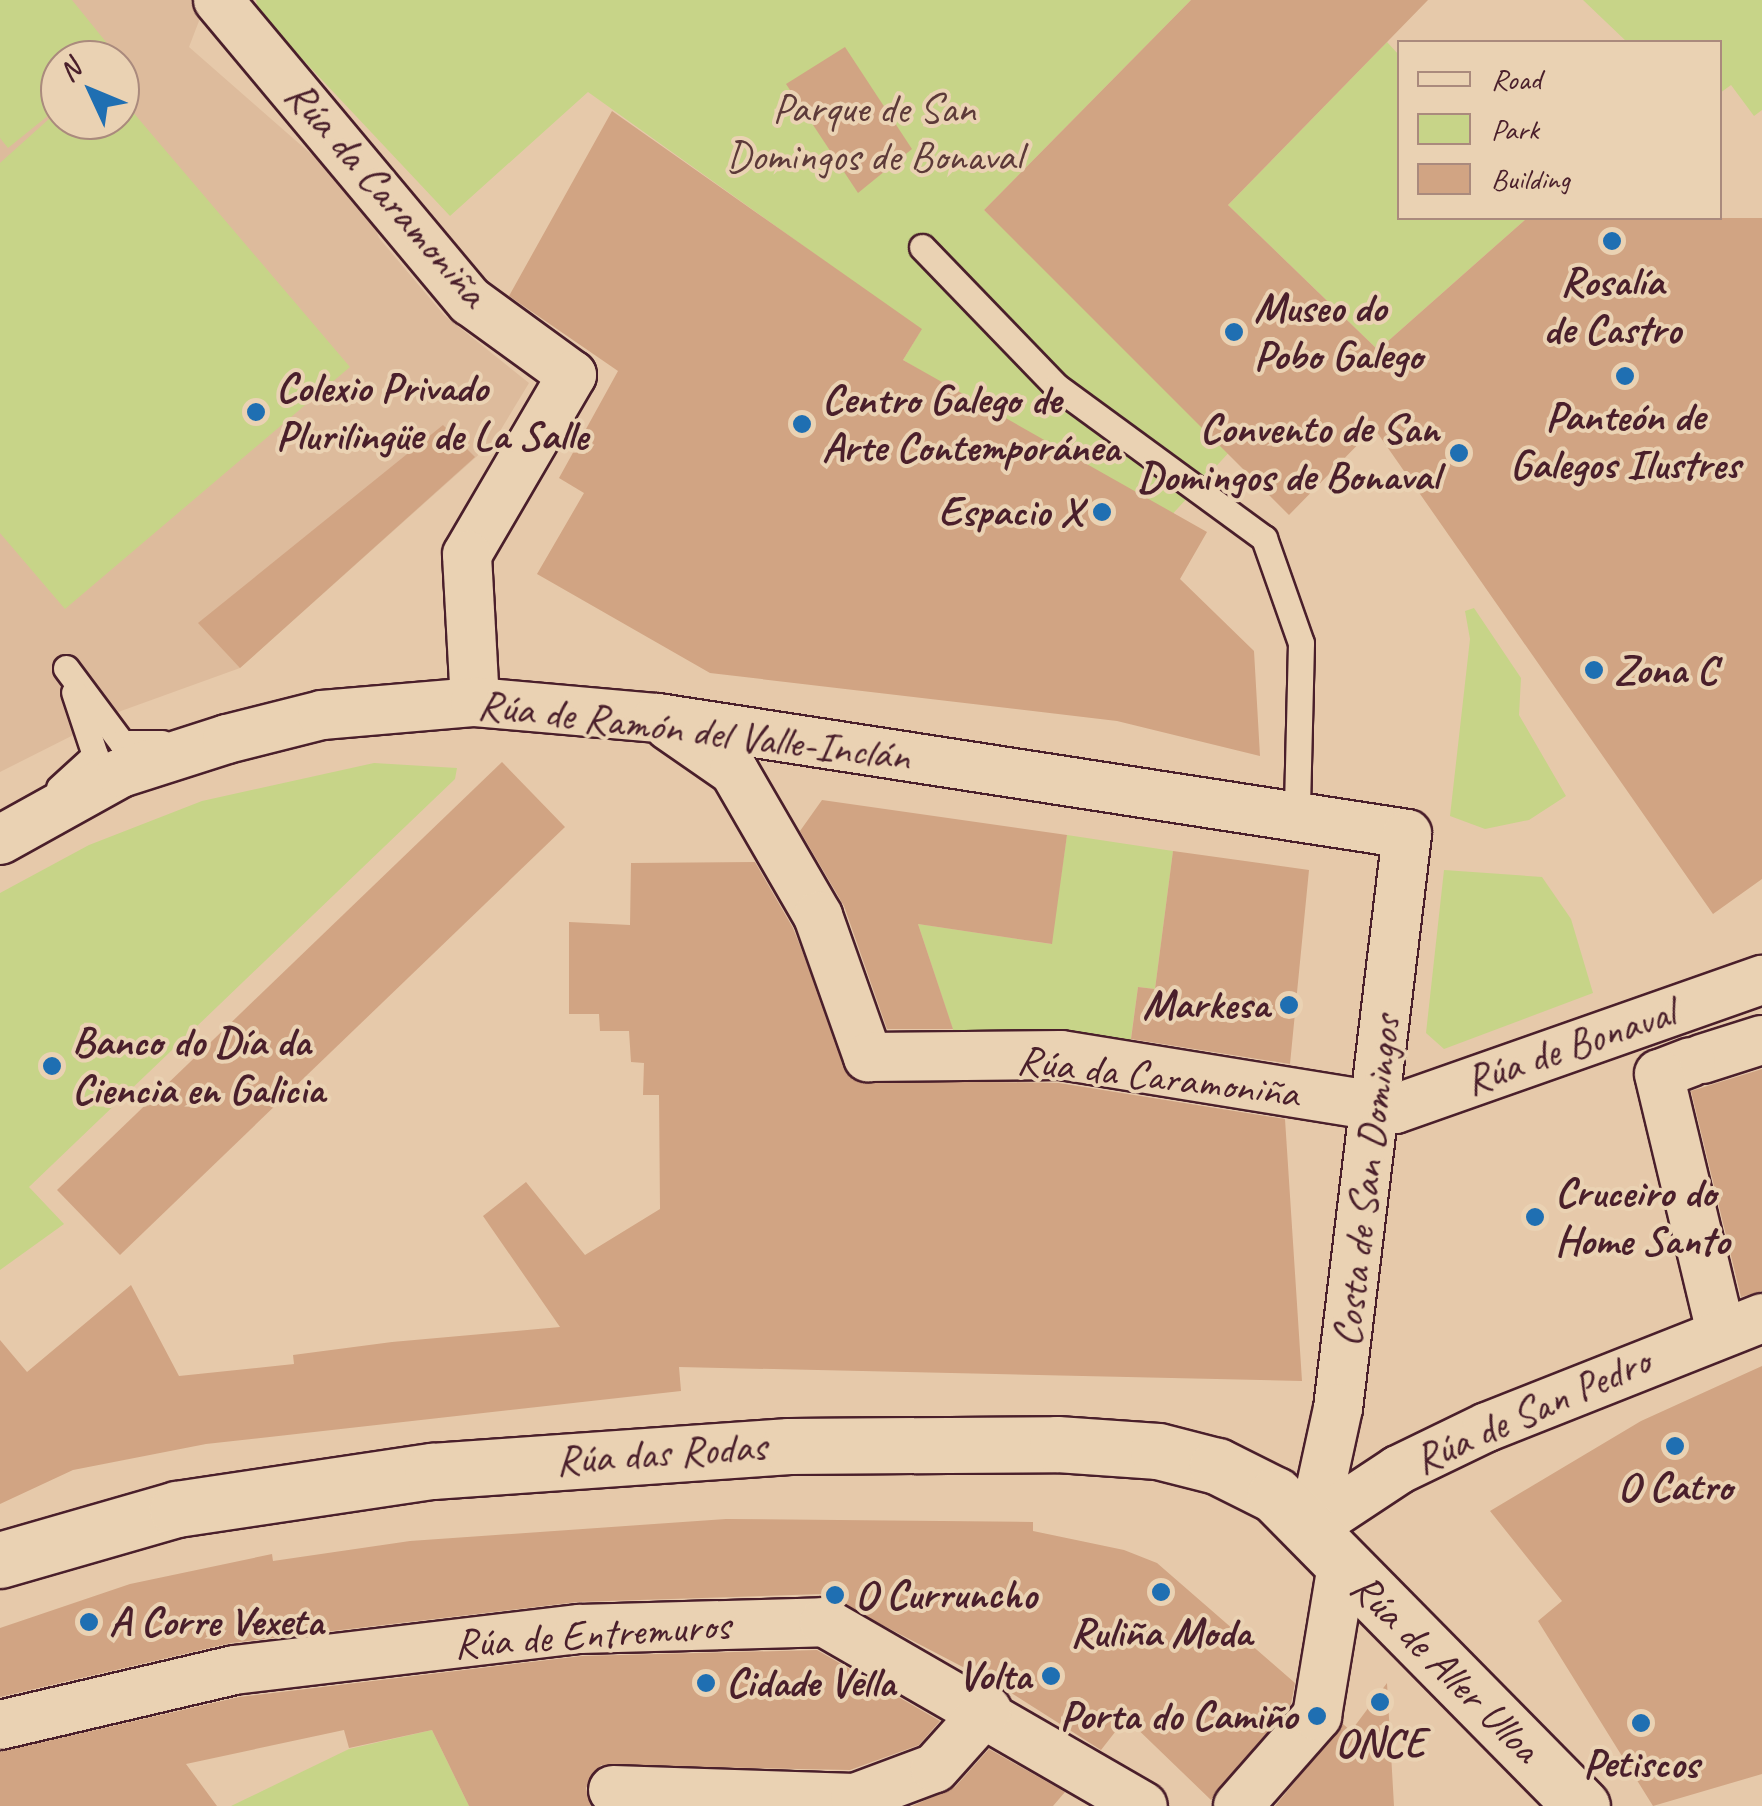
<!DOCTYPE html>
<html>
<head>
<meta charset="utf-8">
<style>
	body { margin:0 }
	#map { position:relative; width:1762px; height:1806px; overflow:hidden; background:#e6c9aa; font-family:Caveat,sans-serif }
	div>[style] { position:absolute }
	.built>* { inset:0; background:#ddbb9c }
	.green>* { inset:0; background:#c7d488 }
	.building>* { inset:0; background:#d1a483 }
	.roads { filter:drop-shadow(2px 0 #4a1f2b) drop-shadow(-2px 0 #4a1f2b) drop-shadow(0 2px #4a1f2b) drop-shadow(0 -2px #4a1f2b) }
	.lane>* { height:25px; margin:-12.5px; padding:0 12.5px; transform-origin:12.5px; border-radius:12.5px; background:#ead2b3 }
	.street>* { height:48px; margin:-24px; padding:0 24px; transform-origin:24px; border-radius:24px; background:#ead2b3 }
	.secondary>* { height:55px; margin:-27.5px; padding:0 27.5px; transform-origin:27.5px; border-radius:27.5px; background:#ead2b3 }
	.dots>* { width:28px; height:28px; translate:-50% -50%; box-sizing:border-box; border:5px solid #ead2b3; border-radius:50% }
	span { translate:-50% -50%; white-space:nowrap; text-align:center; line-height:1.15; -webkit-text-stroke:8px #ead2b3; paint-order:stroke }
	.park-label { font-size:42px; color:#5d3a39 }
	.street-label { font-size:42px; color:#4a1f2b }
	.poi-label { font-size:42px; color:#4a1f2b; font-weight:700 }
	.left { translate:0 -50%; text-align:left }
	.right { translate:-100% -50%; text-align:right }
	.legend { position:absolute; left:1397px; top:40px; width:325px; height:180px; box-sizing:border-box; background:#ead2b3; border:2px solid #aa8a7d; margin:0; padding:12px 18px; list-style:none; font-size:30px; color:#4a1f2b }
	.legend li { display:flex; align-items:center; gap:20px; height:50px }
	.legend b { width:50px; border:2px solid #aa8a7d }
	.north { position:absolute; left:40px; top:40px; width:100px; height:100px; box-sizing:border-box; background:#ead2b3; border:2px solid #aa8a7d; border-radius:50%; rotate:314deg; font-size:28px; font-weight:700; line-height:40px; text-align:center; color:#4a1f2b }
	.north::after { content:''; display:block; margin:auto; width:35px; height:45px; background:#1f6fb2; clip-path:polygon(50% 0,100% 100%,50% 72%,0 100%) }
</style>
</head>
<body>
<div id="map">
	<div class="built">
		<i style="clip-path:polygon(evenodd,0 0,207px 0,189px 47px,367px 203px,379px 238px,444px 315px,529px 383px,494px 441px,240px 668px,121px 711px,0 772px,0 0,60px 60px,120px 60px,120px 120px,60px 120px,60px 60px)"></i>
	</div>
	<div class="green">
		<i style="clip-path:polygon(0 0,72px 0,119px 58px,60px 60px,60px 106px,8px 148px,0 138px)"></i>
		<i style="clip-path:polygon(256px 0,1191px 0,984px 210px,1232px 449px,1168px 519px,903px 360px,921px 330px,588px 92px,450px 216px,259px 13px)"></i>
		<i style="clip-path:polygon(1583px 0,1762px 0,1762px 110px,1754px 116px,1731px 85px,1720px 93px,1720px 42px,1627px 42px)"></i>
		<i style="clip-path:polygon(1387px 42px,1399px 55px,1400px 218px,1527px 218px,1378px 350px,1228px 205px)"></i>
		<i style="clip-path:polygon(120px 97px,350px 367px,65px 609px,0 533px,0 163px,60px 109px,60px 120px,120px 120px)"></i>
		<i style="clip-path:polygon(1474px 608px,1521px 678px,1519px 715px,1566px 796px,1529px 820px,1485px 829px,1450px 816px,1470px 639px,1465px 611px)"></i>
		<i style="clip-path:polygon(374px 763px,457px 768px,455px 779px,29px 1187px,64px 1224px,0 1270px,0 893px,89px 845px,202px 801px)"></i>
		<i style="clip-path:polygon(1067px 835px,1173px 851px,1155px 989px,1138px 987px,1130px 1045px,958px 1045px,918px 924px,1051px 944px)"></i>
		<i style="clip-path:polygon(1444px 870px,1542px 877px,1571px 919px,1593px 993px,1444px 1049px,1426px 1033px)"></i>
		<i style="clip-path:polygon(432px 1730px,469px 1806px,231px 1806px,349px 1749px)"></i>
	</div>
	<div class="building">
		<i style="clip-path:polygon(1191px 0,1428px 0,1228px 205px,1378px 350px,1527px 218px,1762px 218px,1762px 879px,1713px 914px,1374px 428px,1289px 515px,984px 210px)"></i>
		<i style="clip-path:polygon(845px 47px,912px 149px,858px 193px,786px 84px)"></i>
		<i style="clip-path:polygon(612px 111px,922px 329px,903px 360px,1207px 532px,1180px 579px,1254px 651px,1260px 756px,1117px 721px,710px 673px,537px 574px,584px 493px,559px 478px,618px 371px,509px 296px)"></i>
		<i style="clip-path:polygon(443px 425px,475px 457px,240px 668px,198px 623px)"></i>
		<i style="clip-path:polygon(502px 762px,565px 827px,120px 1255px,57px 1190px)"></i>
		<i style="clip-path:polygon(822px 800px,1067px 835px,1052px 944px,918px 924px,953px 1029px,887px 1029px,844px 906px,800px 831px)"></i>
		<i style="clip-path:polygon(1173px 851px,1309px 870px,1290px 1064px,1131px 1039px,1138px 987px,1155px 989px)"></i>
		<i style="clip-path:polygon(755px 862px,793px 928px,853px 1080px,1059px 1083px,1285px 1119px,1302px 1381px,679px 1367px,681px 1391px,206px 1444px,73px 1470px,0 1504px,0 1340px,27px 1372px,131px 1285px,179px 1376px,294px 1364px,293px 1355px,392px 1342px,560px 1327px,483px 1216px,526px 1182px,585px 1255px,660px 1209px,659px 1095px,643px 1095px,644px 1063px,631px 1062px,629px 1031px,600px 1031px,599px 1014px,569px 1014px,569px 922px,630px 925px,631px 863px)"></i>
		<i style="clip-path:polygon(1762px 1069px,1762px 1291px,1741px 1297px,1691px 1091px)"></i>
		<i style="clip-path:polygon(1762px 1366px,1762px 1774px,1653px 1806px,1538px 1621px,1562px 1601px,1490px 1511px,1641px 1421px)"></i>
		<i style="clip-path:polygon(726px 1519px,1033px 1522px,1033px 1531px,1124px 1550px,1157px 1563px,1295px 1683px,1291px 1704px,1211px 1800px,1126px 1718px,1101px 1750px,1005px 1689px,823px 1594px,577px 1602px,231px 1643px,0 1697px,0 1628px,130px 1584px,272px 1554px,273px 1561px,410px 1541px)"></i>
		<i style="clip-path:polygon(817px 1650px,940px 1721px,919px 1745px,850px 1770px,601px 1765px,586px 1788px,591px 1806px,469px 1806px,432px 1730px,349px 1748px,344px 1730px,186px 1764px,217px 1806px,0 1806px,0 1752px,239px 1697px,582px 1656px)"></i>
		<i style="clip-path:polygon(1387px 1683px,1394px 1806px,1275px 1806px,1343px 1724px,1351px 1731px)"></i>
		<i style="clip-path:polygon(989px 1749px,1065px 1792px,1053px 1806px,912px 1806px,955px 1787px)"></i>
	</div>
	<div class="roads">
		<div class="lane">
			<i style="left:922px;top:247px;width:193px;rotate:46deg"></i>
			<i style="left:1056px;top:386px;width:258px;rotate:36.2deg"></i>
			<i style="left:1264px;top:538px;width:111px;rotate:70.6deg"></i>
			<i style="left:1301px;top:643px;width:168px;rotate:91.4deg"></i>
			<i style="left:66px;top:668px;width:94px;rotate:53.3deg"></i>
			<i style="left:122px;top:743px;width:40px"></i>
			<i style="left:59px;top:788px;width:49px;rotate:-42.5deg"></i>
			<i style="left:95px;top:755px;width:66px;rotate:-108.4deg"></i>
		</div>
		<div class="street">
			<i style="left:218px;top:0;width:393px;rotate:50.1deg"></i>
			<i style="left:470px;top:301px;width:126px;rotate:36deg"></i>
			<i style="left:572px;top:375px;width:208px;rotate:120.3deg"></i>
			<i style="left:467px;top:555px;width:147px;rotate:86.9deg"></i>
			<i style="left:669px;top:726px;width:79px;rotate:34.7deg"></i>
			<i style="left:734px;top:771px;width:168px;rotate:59.9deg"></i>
			<i style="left:818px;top:916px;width:150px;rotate:70.5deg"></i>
			<i style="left:868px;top:1057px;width:193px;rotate:-0.6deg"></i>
			<i style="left:1061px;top:1055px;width:338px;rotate:9.2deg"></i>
			<i style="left:1395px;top:1109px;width:389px;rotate:-19.4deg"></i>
			<i style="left:0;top:840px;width:138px;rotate:-29deg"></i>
			<i style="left:121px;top:773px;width:111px;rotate:-17.8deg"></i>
			<i style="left:227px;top:739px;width:98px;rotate:-14.2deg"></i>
			<i style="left:322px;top:715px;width:154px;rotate:-4.9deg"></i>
			<i style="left:475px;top:702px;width:184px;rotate:5deg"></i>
			<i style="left:658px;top:718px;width:758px;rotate:8.8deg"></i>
			<i style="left:1407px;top:834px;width:578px;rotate:96.85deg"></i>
			<i style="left:1338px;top:1408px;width:122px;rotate:102.3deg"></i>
			<i style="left:1702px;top:1059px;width:63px;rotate:-17.6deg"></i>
			<i style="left:1691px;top:1062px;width:34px;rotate:159deg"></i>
			<i style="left:1659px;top:1074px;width:265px;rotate:76.5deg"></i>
			<i style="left:1312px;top:1527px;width:103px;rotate:-33.5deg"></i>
			<i style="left:1398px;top:1470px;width:99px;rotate:-25.8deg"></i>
			<i style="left:1487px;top:1427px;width:296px;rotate:-21.6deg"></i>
			<i style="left:0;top:1725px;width:240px;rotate:-13.2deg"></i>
			<i style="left:234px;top:1670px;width:348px;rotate:-6.8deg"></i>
			<i style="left:580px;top:1629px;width:244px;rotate:-1.6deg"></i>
			<i style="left:824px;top:1622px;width:368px;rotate:30deg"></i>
			<i style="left:613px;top:1790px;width:242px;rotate:1.9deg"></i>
			<i style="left:855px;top:1798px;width:85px;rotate:-20.6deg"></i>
			<i style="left:935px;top:1768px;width:78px;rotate:-48.1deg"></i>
			<i style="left:1238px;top:1806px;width:120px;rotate:-48.7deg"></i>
			<i style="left:1317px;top:1716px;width:153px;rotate:-80.6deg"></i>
		</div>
		<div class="secondary">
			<i style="left:0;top:1560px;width:184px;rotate:-16.1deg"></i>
			<i style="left:177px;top:1509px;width:258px;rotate:-8.5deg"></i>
			<i style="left:432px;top:1471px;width:358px;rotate:-4deg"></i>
			<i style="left:789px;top:1446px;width:268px;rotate:-0.4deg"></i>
			<i style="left:1057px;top:1444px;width:101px;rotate:4deg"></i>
			<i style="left:1158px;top:1451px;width:61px;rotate:14.3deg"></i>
			<i style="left:1217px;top:1466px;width:65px;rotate:26.6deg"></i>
			<i style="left:1275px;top:1495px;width:437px;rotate:45.4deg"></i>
		</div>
	</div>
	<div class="dots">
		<i style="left:1612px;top:241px;background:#1f6fb2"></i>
		<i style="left:1234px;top:332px;background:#1f6fb2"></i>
		<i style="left:1625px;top:376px;background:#1f6fb2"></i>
		<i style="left:256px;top:412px;background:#1f6fb2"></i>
		<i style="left:802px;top:424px;background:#1f6fb2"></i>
		<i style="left:1459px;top:453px;background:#1f6fb2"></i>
		<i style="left:1102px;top:512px;background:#1f6fb2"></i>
		<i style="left:1594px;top:670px;background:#1f6fb2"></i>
		<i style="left:1289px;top:1005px;background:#1f6fb2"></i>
		<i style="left:52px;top:1066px;background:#1f6fb2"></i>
		<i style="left:1535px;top:1217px;background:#1f6fb2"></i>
		<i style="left:1675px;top:1446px;background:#1f6fb2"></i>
		<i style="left:1161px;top:1592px;background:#1f6fb2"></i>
		<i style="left:835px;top:1595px;background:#1f6fb2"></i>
		<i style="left:89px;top:1622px;background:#1f6fb2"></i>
		<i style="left:1051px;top:1676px;background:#1f6fb2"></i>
		<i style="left:706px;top:1683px;background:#1f6fb2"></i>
		<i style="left:1380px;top:1702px;background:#1f6fb2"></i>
		<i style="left:1317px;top:1716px;background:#1f6fb2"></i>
		<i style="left:1641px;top:1723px;background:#1f6fb2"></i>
	</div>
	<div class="park-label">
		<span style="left:874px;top:133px">Parque de San<br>Domingos de Bonaval</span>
	</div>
	<div class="street-label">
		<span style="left:386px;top:194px;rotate:49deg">Rúa da Caramoniña</span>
		<span style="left:694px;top:731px;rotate:7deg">Rúa de Ramón del Valle-Inclán</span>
		<span style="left:1570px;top:1047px;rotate:-19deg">Rúa de Bonaval</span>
		<span style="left:1158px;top:1077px;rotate:7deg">Rúa da Caramoniña</span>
		<span style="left:1367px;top:1181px;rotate:-83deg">Costa de San Domingos</span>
		<span style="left:1532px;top:1411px;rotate:-24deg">Rúa de San Pedro</span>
		<span style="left:661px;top:1454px;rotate:-4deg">Rúa das Rodas</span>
		<span style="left:592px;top:1635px;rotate:-4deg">Rúa de Entremuros</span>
		<span style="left:1445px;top:1668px;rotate:45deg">Rúa de Aller Ulloa</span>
	</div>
	<div class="poi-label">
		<span style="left:1612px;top:306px">Rosalía<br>de Castro</span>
		<span class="left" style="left:1254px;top:332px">Museo do<br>Pobo Galego</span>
		<span class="left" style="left:276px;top:412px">Colexio Privado<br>Plurilingüe de La Salle</span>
		<span class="left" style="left:822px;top:424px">Centro Galego de<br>Arte Contemporánea</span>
		<span style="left:1625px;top:441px">Panteón de<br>Galegos Ilustres</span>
		<span class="right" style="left:1439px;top:453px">Convento de San<br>Domingos de Bonaval</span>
		<span class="right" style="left:1082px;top:512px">Espacio X</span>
		<span class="left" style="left:1614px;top:670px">Zona C</span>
		<span class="right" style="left:1269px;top:1005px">Markesa</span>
		<span class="left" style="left:72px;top:1066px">Banco do Día da<br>Ciencia en Galicia</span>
		<span class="left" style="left:1555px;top:1217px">Cruceiro do<br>Home Santo</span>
		<span style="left:1675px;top:1487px">O Catro</span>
		<span class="left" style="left:855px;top:1595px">O Curruncho</span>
		<span class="left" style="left:109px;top:1622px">A Corre Vexeta</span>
		<span style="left:1161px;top:1633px">Ruliña Moda</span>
		<span class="right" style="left:1031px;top:1676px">Volta</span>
		<span class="left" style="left:726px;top:1683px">Cidade Vella</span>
		<span class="right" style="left:1297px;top:1716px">Porta do Camiño</span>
		<span style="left:1380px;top:1743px">ONCE</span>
		<span style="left:1641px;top:1764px">Petiscos</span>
	</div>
	<ul class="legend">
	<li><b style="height:12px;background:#ead2b3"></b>Road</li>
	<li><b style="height:28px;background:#c7d488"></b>Park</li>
	<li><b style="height:28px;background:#d1a483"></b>Building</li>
	</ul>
	<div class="north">N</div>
</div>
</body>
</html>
